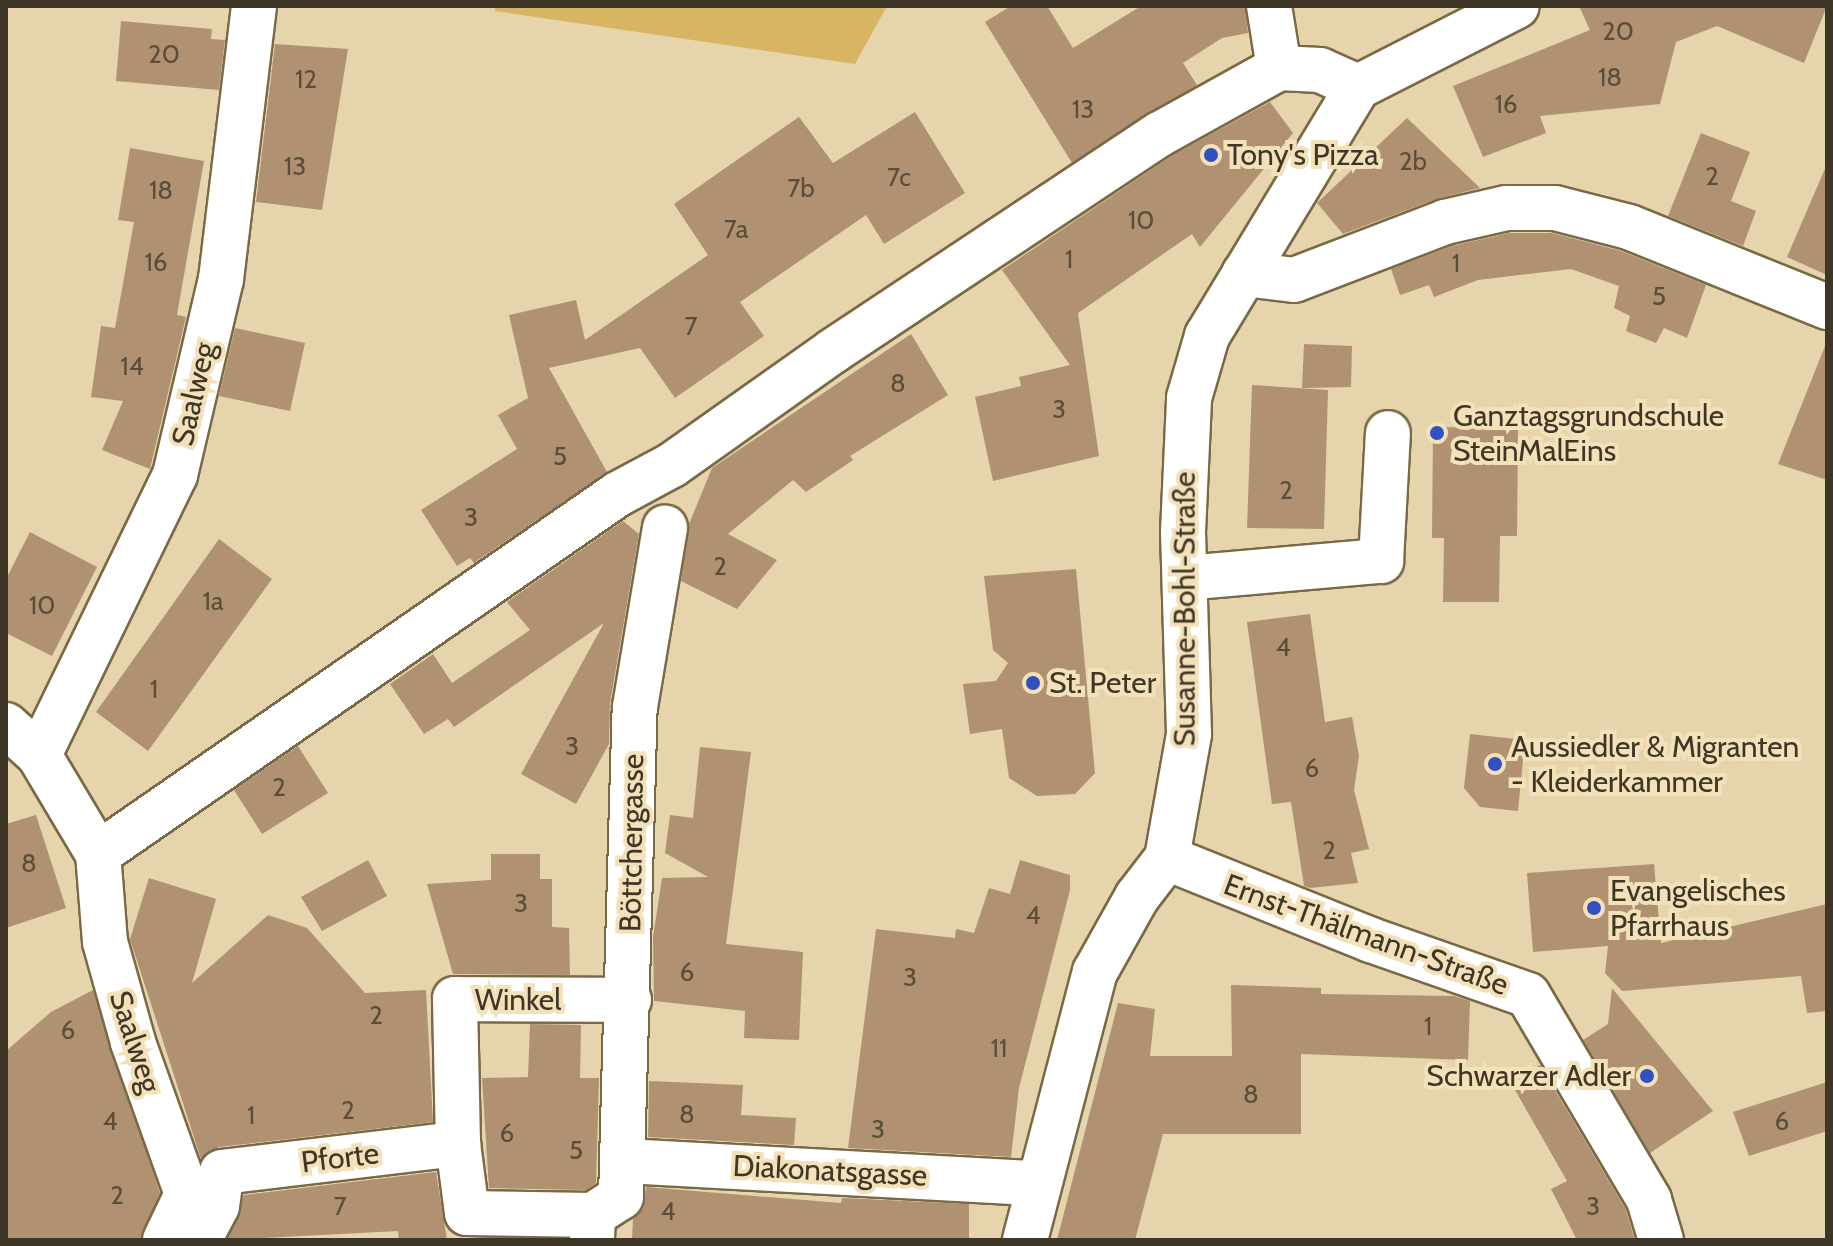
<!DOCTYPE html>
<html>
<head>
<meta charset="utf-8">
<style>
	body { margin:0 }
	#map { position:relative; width:1833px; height:1246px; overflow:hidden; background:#e5d4ac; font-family:Cabin,sans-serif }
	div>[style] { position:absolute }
	.green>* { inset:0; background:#d7b563 }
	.building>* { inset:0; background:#b09273 }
	.roads { filter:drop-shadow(2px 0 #796944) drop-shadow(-2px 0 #796944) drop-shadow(0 2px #796944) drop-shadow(0 -2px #796944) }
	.minor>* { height:44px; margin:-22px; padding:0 22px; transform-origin:22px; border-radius:22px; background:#fff }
	.dots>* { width:22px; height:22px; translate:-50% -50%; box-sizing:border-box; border:4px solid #f3e1b9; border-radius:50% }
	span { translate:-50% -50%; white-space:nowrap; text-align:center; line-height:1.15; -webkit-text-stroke:8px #f3e1b9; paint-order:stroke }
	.number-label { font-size:26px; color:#5a4e3a }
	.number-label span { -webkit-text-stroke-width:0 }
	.poi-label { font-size:30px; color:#3e3727 }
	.left { translate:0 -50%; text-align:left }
	.right { translate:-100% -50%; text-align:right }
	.street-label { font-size:30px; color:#3e3727 }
	.frame { position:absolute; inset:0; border:8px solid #3e3727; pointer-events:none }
</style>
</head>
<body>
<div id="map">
	<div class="green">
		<i style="clip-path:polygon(496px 6px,887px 6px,855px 64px,495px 11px)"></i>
	</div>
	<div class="building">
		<i style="clip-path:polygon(1011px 6px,1047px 6px,1073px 48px,1141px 6px,1245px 6px,1248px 33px,1222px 38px,1183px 63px,1197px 85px,1072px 163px,985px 22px)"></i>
		<i style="clip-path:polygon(1579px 6px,1827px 6px,1804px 63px,1717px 26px,1676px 42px,1660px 104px,1540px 116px,1546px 133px,1483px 157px,1453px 86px,1590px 30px)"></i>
		<i style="clip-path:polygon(121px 21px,212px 29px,211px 39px,225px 40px,219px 90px,116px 81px)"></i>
		<i style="clip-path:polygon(275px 44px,348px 49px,322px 210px,256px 202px)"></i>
		<i style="clip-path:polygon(1270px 102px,1293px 133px,1200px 247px,1192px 234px,1078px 313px,1099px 456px,993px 481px,975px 397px,1021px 386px,1019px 377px,1070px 365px,1002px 270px,1173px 155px)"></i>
		<i style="clip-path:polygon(915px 112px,965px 193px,884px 244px,866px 215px,740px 302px,764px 336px,675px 398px,640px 348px,549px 368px,607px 472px,474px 563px,470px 558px,457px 566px,421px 510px,517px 449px,498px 415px,528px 398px,509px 315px,576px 300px,585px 340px,708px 255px,674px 204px,734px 162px,799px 117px,833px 163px)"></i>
		<i style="clip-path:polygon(1407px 118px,1480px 188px,1436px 199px,1343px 234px,1317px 203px)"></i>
		<i style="clip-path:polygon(1701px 133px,1750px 152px,1731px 201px,1756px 211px,1743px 246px,1668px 216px)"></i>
		<i style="clip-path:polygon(130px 148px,204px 161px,177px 315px,186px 317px,150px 469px,102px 450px,123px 401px,91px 397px,101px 326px,115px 328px,134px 222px,118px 220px)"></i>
		<i style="clip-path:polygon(1827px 164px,1827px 275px,1787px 257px)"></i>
		<i style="clip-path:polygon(1509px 233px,1552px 233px,1621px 251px,1706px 285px,1687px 338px,1664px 328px,1656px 343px,1626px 331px,1630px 316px,1614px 308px,1619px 286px,1571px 269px,1478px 280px,1434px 297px,1429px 285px,1400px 295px,1391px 269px,1452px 246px)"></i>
		<i style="clip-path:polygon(235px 328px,305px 343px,290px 411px,219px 396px)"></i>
		<i style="clip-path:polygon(911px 334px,948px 395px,850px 456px,853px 460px,806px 492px,793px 480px,728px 534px,777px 560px,737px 609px,681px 581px,689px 524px,712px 468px)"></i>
		<i style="clip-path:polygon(1304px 344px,1352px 346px,1351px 387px,1302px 388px)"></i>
		<i style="clip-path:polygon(1825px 346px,1827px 347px,1827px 480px,1778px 464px)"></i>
		<i style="clip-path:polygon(1252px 385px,1328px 390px,1324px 529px,1247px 528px)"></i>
		<i style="clip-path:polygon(1433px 427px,1518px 428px,1517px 536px,1500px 536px,1499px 602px,1443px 602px,1444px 538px,1432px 538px)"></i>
		<i style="clip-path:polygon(623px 521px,639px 534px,610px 703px,609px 744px,576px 804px,521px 774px,604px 623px,454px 727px,448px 719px,424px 734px,390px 684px,433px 654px,452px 683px,530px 630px,507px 602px)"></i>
		<i style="clip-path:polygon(30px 532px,97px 567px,52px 656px,6px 633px,6px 579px)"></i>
		<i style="clip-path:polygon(219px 539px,272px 579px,148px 751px,96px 712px)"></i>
		<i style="clip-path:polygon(1076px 569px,1095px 773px,1075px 794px,1037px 796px,1009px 778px,1002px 729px,970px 734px,963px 684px,996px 681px,1008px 663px,993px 650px,984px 576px)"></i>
		<i style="clip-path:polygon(1310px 614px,1325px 722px,1352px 717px,1359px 756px,1354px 790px,1369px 849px,1351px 853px,1358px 883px,1310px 888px,1304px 886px,1291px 802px,1272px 804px,1247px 622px)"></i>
		<i style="clip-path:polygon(1470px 734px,1525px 740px,1518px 811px,1480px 807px,1464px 788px)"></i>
		<i style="clip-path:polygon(298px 746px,328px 793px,262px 834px,234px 790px)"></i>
		<i style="clip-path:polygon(700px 747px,751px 752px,726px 944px,803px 952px,799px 1040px,744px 1038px,745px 1011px,654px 1001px,653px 937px,662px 878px,708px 877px,665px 853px,670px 815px,693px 818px)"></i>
		<i style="clip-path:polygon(36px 815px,66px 908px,6px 928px,6px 824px)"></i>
		<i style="clip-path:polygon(491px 854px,540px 854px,540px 879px,552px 879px,552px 927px,569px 928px,570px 975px,453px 974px,427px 884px,491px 880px)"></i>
		<i style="clip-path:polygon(368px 860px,387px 896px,322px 931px,301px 897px)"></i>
		<i style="clip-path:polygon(1020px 860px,1070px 875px,1070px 890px,1019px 1088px,1011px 1157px,848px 1148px,876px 929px,955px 938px,956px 929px,974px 933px,989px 888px,1010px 894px)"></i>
		<i style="clip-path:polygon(1654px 864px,1661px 943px,1827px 904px,1827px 1011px,1807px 1013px,1801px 976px,1622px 991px,1605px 973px,1608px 946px,1533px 952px,1527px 873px)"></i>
		<i style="clip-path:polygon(149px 878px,216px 899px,192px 983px,268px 915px,307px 928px,365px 993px,426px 990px,433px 1122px,219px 1147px,201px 1159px,130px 939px)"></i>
		<i style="clip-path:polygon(1231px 985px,1321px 988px,1321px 994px,1454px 996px,1470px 1001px,1468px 1060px,1301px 1054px,1301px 1134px,1163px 1134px,1135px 1240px,1057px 1240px,1118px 1003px,1155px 1009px,1150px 1056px,1232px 1056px)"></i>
		<i style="clip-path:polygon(1612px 988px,1713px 1111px,1650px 1153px,1583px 1040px,1608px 1024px)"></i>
		<i style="clip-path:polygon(93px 990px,160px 1193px,140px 1240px,6px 1240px,6px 1051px,51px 1012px)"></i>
		<i style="clip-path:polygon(530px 1024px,581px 1025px,580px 1078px,599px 1078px,596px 1183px,586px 1190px,489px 1188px,482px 1078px,528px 1077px)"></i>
		<i style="clip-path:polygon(1540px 1065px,1626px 1210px,1635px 1240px,1577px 1240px,1551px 1189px,1567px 1181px,1511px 1083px)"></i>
		<i style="clip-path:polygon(649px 1081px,743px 1085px,741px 1115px,796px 1118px,794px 1145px,648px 1137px)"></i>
		<i style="clip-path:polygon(1827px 1082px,1827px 1131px,1749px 1156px,1733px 1112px)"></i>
		<i style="clip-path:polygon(436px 1172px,447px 1240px,399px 1240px,398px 1231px,227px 1240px,244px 1195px)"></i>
		<i style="clip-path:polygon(646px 1187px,841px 1203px,842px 1198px,969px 1204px,969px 1240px,632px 1240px,633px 1219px,643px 1209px)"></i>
	</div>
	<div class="roads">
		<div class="minor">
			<i style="left:1269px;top:6px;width:63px;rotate:80.8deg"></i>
			<i style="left:1358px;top:87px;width:178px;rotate:-27deg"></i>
			<i style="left:1244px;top:274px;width:50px;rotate:6.8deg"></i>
			<i style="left:1294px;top:280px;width:162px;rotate:-21deg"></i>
			<i style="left:1445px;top:222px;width:63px;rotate:-12.9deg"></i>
			<i style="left:1506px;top:208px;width:49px"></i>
			<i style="left:1555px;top:208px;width:76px;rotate:14.4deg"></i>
			<i style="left:1629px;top:227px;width:214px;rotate:22deg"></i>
			<i style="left:1185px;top:578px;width:197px;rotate:-5deg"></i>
			<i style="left:1381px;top:561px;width:128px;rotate:-86.9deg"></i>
			<i style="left:6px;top:725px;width:45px;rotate:42.3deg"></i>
			<i style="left:98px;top:854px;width:632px;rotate:-34.7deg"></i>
			<i style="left:618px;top:494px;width:61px;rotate:-28.2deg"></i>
			<i style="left:672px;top:465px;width:197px;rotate:-35.3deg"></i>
			<i style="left:833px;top:351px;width:392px;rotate:-33.6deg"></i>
			<i style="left:1160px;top:134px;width:136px;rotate:-29deg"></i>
			<i style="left:1279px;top:68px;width:41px;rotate:2.8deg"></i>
			<i style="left:1320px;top:70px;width:42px;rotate:24.1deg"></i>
			<i style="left:1167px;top:858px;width:220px;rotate:21.9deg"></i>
			<i style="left:1371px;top:940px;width:166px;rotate:19.3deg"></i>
			<i style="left:1528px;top:995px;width:238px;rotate:59.4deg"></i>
			<i style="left:1649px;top:1200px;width:42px;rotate:73.3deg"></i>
			<i style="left:624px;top:1161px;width:413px;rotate:3.1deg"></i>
			<i style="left:593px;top:1215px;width:126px;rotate:-179.1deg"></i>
			<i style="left:467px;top:1213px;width:70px;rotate:-97.4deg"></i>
			<i style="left:458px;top:1144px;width:145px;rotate:-91.2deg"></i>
			<i style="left:455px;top:999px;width:174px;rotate:0.3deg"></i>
			<i style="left:165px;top:1240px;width:51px;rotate:-64.4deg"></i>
			<i style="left:187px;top:1194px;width:161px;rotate:-109.6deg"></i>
			<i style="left:133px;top:1042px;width:104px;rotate:-105.6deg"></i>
			<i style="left:105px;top:942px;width:88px;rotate:-94.5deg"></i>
			<i style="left:98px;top:854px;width:115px;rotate:-120.8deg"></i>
			<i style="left:39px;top:755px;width:311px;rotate:-64.1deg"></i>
			<i style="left:175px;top:475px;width:201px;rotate:-76.8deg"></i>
			<i style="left:221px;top:279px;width:275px;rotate:-83.1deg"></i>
			<i style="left:199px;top:1240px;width:38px;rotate:-62deg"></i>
			<i style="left:217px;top:1206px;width:34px;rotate:-82deg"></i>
			<i style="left:222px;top:1172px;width:238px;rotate:-6.8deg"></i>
			<i style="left:592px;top:1240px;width:25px;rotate:-88deg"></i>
			<i style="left:593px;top:1215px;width:33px;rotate:-33deg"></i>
			<i style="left:621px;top:1197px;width:490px;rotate:-88.4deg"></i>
			<i style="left:635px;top:707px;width:182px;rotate:-80.5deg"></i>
			<i style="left:1025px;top:1240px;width:277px;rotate:-75.4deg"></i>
			<i style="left:1095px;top:972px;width:86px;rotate:-60.8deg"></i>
			<i style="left:1137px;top:897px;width:49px;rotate:-52.4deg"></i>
			<i style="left:1167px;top:858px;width:126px;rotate:-79.9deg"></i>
			<i style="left:1189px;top:734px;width:202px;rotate:-91.7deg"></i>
			<i style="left:1183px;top:532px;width:134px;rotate:-87.4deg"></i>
			<i style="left:1189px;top:398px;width:65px;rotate:-73.8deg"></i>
			<i style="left:1207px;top:336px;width:291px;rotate:-58.8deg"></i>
		</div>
	</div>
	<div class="dots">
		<i style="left:1211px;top:155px;background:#3051c1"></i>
		<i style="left:1437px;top:433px;background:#3051c1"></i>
		<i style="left:1033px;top:683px;background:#3051c1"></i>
		<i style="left:1495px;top:764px;background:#3051c1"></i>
		<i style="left:1594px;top:908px;background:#3051c1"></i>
		<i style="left:1647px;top:1076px;background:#3051c1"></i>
	</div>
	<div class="number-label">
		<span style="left:1618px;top:32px">20</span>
		<span style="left:164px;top:55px">20</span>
		<span style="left:1610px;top:78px">18</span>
		<span style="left:306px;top:80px">12</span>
		<span style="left:1506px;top:105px">16</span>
		<span style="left:1083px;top:110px">13</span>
		<span style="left:1413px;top:162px">2b</span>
		<span style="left:295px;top:167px">13</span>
		<span style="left:1712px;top:177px">2</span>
		<span style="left:899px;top:178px">7c</span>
		<span style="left:801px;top:189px">7b</span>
		<span style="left:161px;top:191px">18</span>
		<span style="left:1141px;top:221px">10</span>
		<span style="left:736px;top:230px">7a</span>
		<span style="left:1069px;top:260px">1</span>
		<span style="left:156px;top:263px">16</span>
		<span style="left:1456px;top:264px">1</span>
		<span style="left:1659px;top:297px">5</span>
		<span style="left:691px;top:327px">7</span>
		<span style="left:132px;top:367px">14</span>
		<span style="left:898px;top:384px">8</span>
		<span style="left:1059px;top:410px">3</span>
		<span style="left:560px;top:457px">5</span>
		<span style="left:1286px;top:491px">2</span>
		<span style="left:471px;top:518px">3</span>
		<span style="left:720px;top:567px">2</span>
		<span style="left:213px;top:602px">1a</span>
		<span style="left:42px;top:606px">10</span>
		<span style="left:1283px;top:648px">4</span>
		<span style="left:154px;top:690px">1</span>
		<span style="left:572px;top:747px">3</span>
		<span style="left:1312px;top:769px">6</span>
		<span style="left:279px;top:788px">2</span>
		<span style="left:1329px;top:851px">2</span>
		<span style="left:29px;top:864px">8</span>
		<span style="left:521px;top:904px">3</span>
		<span style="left:1033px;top:916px">4</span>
		<span style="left:687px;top:973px">6</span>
		<span style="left:910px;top:978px">3</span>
		<span style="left:376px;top:1016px">2</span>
		<span style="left:1428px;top:1027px">1</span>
		<span style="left:68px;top:1031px">6</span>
		<span style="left:999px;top:1049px">11</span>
		<span style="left:1251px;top:1095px">8</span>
		<span style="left:348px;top:1111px">2</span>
		<span style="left:687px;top:1115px">8</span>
		<span style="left:251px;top:1116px">1</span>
		<span style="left:110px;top:1122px">4</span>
		<span style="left:1782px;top:1122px">6</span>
		<span style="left:878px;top:1130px">3</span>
		<span style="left:507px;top:1134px">6</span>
		<span style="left:576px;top:1151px">5</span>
		<span style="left:117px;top:1196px">2</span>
		<span style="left:340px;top:1207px">7</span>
		<span style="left:1593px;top:1207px">3</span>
		<span style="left:668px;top:1212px">4</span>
	</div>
	<div class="poi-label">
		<span class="left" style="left:1227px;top:155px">Tony's Pizza</span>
		<span class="left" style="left:1453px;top:433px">Ganztagsgrundschule<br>SteinMalEins</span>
		<span class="left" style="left:1049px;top:683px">St. Peter</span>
		<span class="left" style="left:1511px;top:764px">Aussiedler &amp; Migranten<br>- Kleiderkammer</span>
		<span class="left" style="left:1610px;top:908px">Evangelisches<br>Pfarrhaus</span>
		<span class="right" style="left:1631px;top:1076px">Schwarzer Adler</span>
	</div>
	<div class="street-label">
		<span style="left:194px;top:394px;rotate:-77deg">Saalweg</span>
		<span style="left:1185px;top:609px;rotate:-90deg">Susanne-Bohl-Straße</span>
		<span style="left:632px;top:843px;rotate:-89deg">Böttchergasse</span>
		<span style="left:1366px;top:935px;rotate:20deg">Ernst-Thälmann-Straße</span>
		<span style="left:518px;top:1000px">Winkel</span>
		<span style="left:135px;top:1042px;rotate:72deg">Saalweg</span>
		<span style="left:340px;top:1158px;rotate:-7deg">Pforte</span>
		<span style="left:830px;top:1171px;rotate:3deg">Diakonatsgasse</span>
	</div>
	<div class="frame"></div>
</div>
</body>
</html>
